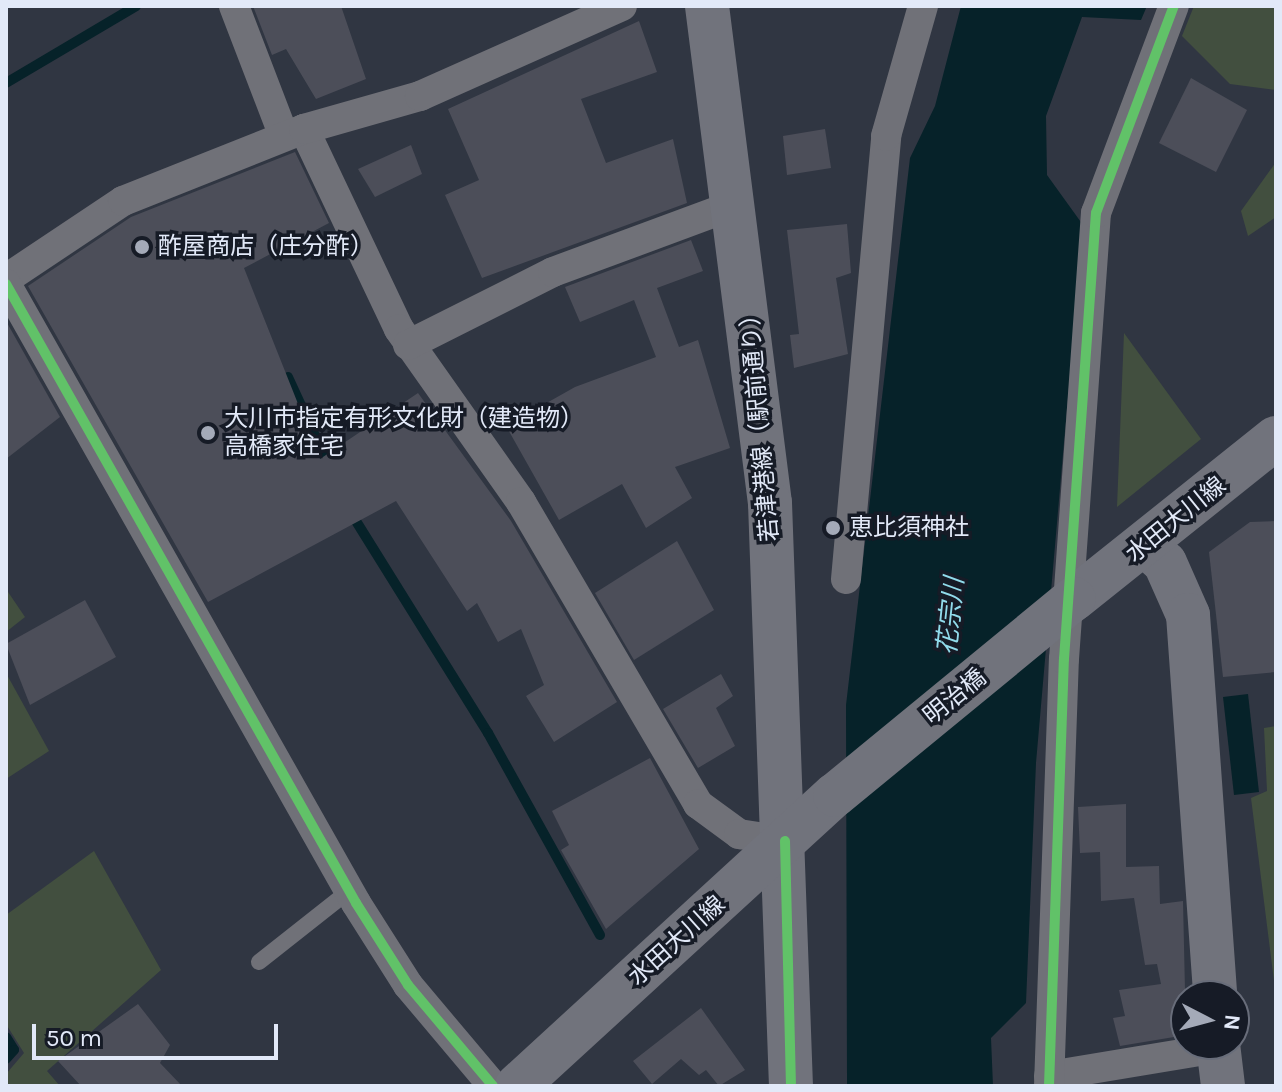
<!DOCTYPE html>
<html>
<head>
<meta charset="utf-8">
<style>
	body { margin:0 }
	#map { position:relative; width:1282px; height:1092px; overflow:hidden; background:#303642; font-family:Karla,"Noto Sans JP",sans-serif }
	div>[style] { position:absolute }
	.green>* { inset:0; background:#424f3f }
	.water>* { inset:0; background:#062229 }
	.stream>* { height:10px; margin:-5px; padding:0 5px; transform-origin:5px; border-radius:5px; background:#062229 }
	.building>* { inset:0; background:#4c4e59 }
	.lane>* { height:16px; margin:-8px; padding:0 8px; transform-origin:8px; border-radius:8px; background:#707178 }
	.street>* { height:30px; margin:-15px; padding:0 15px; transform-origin:15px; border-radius:15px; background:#707178 }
	.secondary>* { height:44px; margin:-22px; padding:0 22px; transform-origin:22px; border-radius:22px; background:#71737c }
	.secondary-bridge>* { height:44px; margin:-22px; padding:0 22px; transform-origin:22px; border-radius:22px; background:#71737c }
	.cycleway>* { height:10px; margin:-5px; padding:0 5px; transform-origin:5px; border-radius:5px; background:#61c268 }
	.dots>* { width:22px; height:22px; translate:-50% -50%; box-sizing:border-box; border:4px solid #161b26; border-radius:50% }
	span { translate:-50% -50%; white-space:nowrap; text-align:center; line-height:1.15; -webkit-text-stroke:7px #161b26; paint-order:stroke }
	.poi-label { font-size:24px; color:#e2e9f8 }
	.left { translate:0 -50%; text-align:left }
	.street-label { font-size:24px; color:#e2e9f8 }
	.water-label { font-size:26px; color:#91dbeb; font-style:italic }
	.frame { position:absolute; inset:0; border:8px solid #e2e9f8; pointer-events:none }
	.north { position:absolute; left:1170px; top:980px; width:80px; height:80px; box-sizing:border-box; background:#161b26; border:2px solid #686d7a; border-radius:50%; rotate:96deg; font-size:22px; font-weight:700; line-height:32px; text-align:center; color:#e2e9f8 }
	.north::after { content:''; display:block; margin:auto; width:28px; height:36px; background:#a4aab8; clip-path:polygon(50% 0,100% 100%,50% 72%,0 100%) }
	.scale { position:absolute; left:32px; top:1024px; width:246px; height:36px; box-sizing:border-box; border:4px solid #e2e9f8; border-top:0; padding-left:10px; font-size:24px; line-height:28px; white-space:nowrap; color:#e2e9f8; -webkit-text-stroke:6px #161b26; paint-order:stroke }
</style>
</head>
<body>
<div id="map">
	<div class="green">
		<i style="clip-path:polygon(1194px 6px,1276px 7px,1276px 90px,1230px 84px,1182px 36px)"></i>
		<i style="clip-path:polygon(1276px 162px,1276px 217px,1248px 236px,1241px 211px)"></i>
		<i style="clip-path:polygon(1124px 333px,1201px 439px,1117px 507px)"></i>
		<i style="clip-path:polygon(6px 589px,25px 617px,6px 632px)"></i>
		<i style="clip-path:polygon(6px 673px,49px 751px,6px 779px)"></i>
		<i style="clip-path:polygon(1276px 726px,1276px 997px,1251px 798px,1267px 791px,1264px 728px)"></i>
		<i style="clip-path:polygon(94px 851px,161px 970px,47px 1071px,60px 1086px,6px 1086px,6px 1074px,24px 1053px,6px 1024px,6px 915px)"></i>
	</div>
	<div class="water">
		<i style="clip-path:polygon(961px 6px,1147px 6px,1141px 20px,1082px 17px,1046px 116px,1047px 175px,1083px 225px,1036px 763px,1026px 1003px,991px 1038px,993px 1086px,847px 1086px,846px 705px,910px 158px,935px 106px)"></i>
		<i style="clip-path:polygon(1248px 694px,1259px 792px,1234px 795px,1223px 697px)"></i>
	</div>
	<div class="stream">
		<i style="left:6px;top:83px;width:151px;rotate:-30.6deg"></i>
		<i style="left:288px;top:377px;width:98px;rotate:65.3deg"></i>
		<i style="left:351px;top:513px;width:259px;rotate:58.1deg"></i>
		<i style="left:488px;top:733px;width:231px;rotate:61deg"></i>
		<i style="left:6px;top:1037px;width:15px;rotate:58deg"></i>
		<i style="left:14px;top:1050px;width:12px;rotate:132deg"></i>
	</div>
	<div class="building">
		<i style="clip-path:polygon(253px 6px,341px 6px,366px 79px,316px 99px,286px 49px,272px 55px)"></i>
		<i style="clip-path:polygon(639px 21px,657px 72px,581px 99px,606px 163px,673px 139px,687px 203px,482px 278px,445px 195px,479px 180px,448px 109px)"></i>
		<i style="clip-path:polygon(1191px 78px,1247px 110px,1216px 172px,1159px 143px)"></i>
		<i style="clip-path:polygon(825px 129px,831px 168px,787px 175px,783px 136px)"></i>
		<i style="clip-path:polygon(411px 145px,422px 174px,375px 197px,358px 169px)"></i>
		<i style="clip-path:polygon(295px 152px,329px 223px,244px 268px,320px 459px,418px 393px,511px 521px,617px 702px,554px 742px,526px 696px,544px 685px,521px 629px,498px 642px,477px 603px,467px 611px,396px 501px,208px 602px,28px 286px,131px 217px)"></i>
		<i style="clip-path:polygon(847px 224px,851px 273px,836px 278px,848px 354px,794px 368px,790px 335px,799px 334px,787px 230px)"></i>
		<i style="clip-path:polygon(691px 240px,703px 271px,657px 288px,679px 347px,698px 340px,730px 448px,675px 467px,692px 498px,646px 528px,622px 484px,559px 520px,506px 426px,575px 387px,656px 357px,634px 300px,580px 322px,565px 287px)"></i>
		<i style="clip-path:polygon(6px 321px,60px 417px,6px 459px)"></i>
		<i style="clip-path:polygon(1276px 521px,1276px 672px,1223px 677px,1209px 552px,1250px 522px)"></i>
		<i style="clip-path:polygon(677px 541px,714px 610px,634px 660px,595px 593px)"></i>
		<i style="clip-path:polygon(85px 600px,116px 657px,30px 705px,6px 644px)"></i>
		<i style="clip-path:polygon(721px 674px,733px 696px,716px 708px,735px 746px,698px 768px,663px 709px)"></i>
		<i style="clip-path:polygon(650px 758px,699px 849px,606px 929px,561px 850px,569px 845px,552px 811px)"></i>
		<i style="clip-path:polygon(1126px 804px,1126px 867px,1159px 866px,1160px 904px,1183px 901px,1186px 1035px,1120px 1046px,1113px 1018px,1125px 1016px,1119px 990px,1161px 984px,1157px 964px,1145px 965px,1134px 898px,1101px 901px,1100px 852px,1080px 853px,1078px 807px)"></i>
		<i style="clip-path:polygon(138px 1004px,170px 1045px,160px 1063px,182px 1086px,81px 1086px,58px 1061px)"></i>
		<i style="clip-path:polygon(701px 1008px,745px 1070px,719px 1086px,706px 1070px,699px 1075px,681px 1059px,652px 1084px,633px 1061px)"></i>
	</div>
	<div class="lane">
		<i style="left:259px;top:962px;width:115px;rotate:-38.3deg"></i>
	</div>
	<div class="street">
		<i style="left:234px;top:6px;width:139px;rotate:69deg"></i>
		<i style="left:304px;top:129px;width:221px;rotate:64.6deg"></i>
		<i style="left:399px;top:329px;width:212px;rotate:54.8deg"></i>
		<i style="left:521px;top:502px;width:350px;rotate:59.6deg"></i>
		<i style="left:698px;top:804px;width:51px;rotate:36.2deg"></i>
		<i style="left:739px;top:834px;width:47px;rotate:8.7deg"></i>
		<i style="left:6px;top:279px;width:141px;rotate:-33.7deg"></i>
		<i style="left:123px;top:201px;width:195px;rotate:-21.7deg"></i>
		<i style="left:304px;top:129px;width:121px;rotate:-15.9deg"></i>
		<i style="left:420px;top:96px;width:221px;rotate:-24deg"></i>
		<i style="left:6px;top:284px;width:711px;rotate:60.51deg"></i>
		<i style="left:356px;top:903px;width:97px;rotate:57.6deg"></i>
		<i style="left:408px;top:985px;width:132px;rotate:49.9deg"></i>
		<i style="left:408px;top:345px;width:162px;rotate:-26.7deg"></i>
		<i style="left:553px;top:272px;width:193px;rotate:-20.3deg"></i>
		<i style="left:846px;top:579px;width:445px;rotate:-84.8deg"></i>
		<i style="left:886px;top:136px;width:135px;rotate:-74.1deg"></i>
		<i style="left:1049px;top:1076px;width:171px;rotate:-9.4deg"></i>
		<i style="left:1049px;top:1086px;width:427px;rotate:-88deg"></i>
		<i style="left:1064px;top:659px;width:447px;rotate:-85.9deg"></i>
		<i style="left:1096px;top:213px;width:221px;rotate:-69.4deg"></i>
	</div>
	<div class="secondary">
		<i style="left:707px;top:6px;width:501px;rotate:82.78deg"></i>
		<i style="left:770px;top:503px;width:583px;rotate:87.94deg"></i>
		<i style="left:1146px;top:546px;width:25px;rotate:42deg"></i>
		<i style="left:1165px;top:563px;width:57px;rotate:66.1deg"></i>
		<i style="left:1188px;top:615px;width:382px;rotate:85.9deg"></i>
		<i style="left:1074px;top:599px;width:258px;rotate:-38.6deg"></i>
		<i style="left:1218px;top:1044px;width:42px;rotate:83.2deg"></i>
		<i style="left:517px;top:1086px;width:431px;rotate:-42.5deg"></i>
	</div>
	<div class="secondary-bridge">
		<i style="left:835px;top:795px;width:309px;rotate:-39.4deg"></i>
	</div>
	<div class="cycleway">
		<i style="left:6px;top:284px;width:711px;rotate:60.51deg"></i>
		<i style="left:356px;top:903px;width:97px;rotate:57.6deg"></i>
		<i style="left:408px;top:985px;width:132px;rotate:49.9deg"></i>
		<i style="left:785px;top:841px;width:245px;rotate:88.6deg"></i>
		<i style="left:1049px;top:1086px;width:427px;rotate:-88deg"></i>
		<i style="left:1064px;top:659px;width:447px;rotate:-85.9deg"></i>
		<i style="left:1096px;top:213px;width:221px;rotate:-69.4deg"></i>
	</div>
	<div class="dots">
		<i style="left:142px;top:247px;background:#a4aab8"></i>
		<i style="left:208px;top:433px;background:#a4aab8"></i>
		<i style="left:833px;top:528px;background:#a4aab8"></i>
	</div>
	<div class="poi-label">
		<span class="left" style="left:158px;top:247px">酢屋商店（庄分酢）</span>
		<span class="left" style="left:224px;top:433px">大川市指定有形文化財（建造物）<br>高橋家住宅</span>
		<span class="left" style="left:849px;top:528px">恵比須神社</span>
	</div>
	<div class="street-label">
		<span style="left:760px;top:422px;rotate:-95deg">若津港線（駅前通り）</span>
		<span style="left:1176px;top:520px;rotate:-39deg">水田大川線</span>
		<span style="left:955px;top:697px;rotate:-39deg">明治橋</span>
		<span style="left:677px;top:941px;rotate:-42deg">水田大川線</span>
	</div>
	<div class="water-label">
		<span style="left:951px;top:616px;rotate:-84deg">花宗川</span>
	</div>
	<div class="frame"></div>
	<div class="north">N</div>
	<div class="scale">50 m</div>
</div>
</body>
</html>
